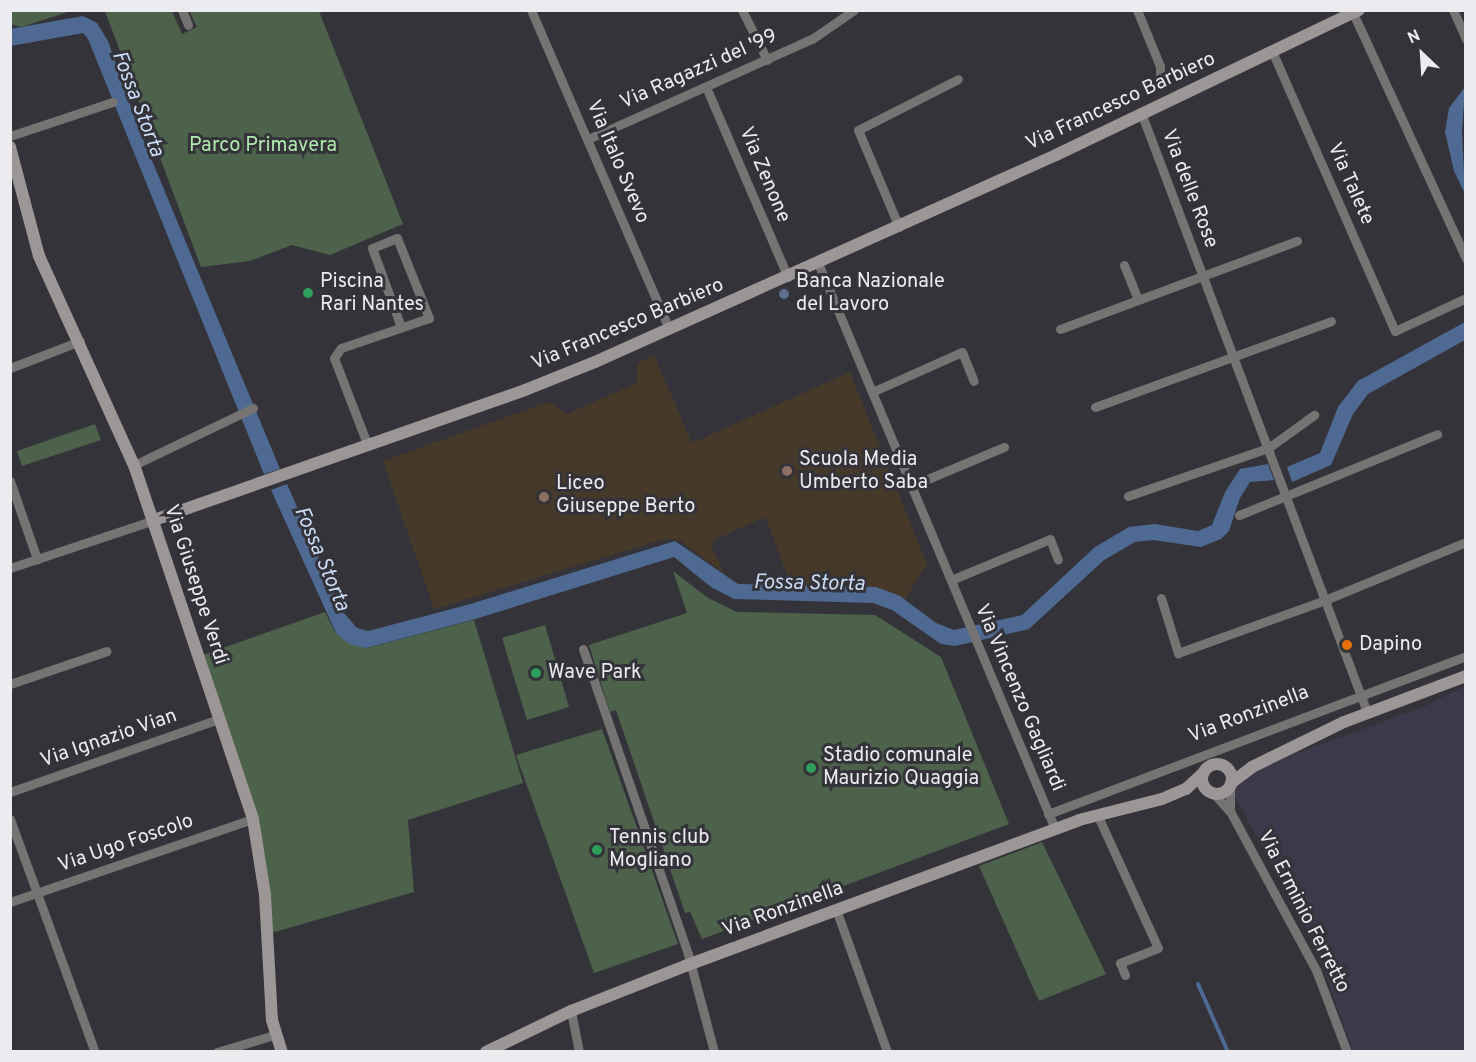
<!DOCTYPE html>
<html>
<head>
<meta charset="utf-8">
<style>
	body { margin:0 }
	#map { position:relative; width:1476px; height:1062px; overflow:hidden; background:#333339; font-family:Overpass,sans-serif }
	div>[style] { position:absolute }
	.industrial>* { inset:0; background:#3b394a }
	.education>* { inset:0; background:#46392a }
	.green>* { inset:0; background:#4c624b }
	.water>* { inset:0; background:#4f6a92 }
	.stream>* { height:4px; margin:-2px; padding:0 2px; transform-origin:2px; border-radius:2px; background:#4f6a92 }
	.street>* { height:9px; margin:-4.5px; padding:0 4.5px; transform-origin:4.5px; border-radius:4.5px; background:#767373 }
	.secondary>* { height:12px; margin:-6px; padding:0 6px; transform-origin:6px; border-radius:6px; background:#9c9696 }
	.secondary>.ring { margin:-6px; padding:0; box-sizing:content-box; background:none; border:12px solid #9c9696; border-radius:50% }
	.dots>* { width:16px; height:16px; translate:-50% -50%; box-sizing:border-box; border:3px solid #333339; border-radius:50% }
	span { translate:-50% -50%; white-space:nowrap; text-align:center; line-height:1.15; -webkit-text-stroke:6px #333339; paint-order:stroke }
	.street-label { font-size:20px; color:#ececf0 }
	.park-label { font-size:20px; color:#b0e9ad }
	.poi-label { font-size:20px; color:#ececf0 }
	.left { translate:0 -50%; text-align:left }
	.water-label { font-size:21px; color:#cadcf6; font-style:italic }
	.frame { position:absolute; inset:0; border:12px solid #ececf0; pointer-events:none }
	.north { position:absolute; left:1392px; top:24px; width:60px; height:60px; -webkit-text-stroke:4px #333339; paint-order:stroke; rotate:335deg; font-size:16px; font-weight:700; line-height:24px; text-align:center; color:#ececf0 }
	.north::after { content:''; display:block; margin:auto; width:21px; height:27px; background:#ececf0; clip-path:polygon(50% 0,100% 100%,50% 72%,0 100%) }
</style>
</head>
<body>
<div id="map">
	<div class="industrial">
		<i style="clip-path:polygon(1465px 686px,1465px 1051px,1353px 1051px,1315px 946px,1233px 793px,1237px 775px,1423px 707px)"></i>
	</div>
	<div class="education">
		<i style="clip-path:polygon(654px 355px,692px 443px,850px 372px,927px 564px,904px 601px,792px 588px,765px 517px,714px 540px,712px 548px,725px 574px,682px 542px,668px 538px,434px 609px,383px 461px,549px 402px,567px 414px,637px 383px,637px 363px)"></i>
	</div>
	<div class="green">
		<i style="clip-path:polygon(10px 11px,67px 10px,68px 12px,21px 27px,11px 24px)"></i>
		<i style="clip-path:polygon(105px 11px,172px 11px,182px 34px,197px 27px,189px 11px,319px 11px,403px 224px,330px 255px,292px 245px,250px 261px,201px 267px)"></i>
		<i style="clip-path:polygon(95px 424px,101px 440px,22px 466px,17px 451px)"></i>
		<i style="clip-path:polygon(673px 571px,708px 598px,737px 612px,875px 615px,941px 657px,1009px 824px,702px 939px,690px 912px,685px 913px,616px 710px,610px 712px,589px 645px,687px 613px)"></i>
		<i style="clip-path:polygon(325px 612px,336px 634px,367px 648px,474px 620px,523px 783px,408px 820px,414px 892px,271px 933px,259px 818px,203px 655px)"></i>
		<i style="clip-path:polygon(545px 625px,569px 707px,527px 720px,502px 638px)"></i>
		<i style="clip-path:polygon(602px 729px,678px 944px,594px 973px,516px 755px)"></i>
		<i style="clip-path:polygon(1042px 842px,1106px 974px,1039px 1001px,979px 866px)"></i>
	</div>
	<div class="water">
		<i style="clip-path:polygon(83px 16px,97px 23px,108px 41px,136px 122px,280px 469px,264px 474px,88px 39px,83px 33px,11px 46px,10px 29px)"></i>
		<i style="clip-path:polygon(1465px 87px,1462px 132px,1465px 194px,1454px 171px,1445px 132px,1449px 108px)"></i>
		<i style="clip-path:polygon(1465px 322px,1465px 340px,1368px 394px,1353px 414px,1331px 465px,1292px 482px,1287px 467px,1320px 453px,1338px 407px,1358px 381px)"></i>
		<i style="clip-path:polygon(1268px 464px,1274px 480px,1250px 482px,1240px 498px,1229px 531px,1221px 539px,1201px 547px,1153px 540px,1135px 542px,1104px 560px,1029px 629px,955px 646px,941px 644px,892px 610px,873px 603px,734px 599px,711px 587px,674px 557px,472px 620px,366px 648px,349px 644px,336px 633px,271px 490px,287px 484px,343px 612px,357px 628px,368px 631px,467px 605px,675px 541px,738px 584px,876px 587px,900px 596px,936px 623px,954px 630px,1022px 615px,1095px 547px,1129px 527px,1155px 524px,1198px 531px,1212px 525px,1225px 492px,1240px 469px)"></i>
	</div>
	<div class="stream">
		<i style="left:1198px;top:984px;width:74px;rotate:66.2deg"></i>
	</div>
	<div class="street">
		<i style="left:182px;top:10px;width:16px;rotate:68deg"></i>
		<i style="left:531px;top:10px;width:348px;rotate:66.6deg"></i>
		<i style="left:742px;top:10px;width:56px;rotate:63.4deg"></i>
		<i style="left:1137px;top:10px;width:61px;rotate:67.7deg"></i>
		<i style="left:1160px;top:66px;width:11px;rotate:90deg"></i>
		<i style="left:1453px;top:10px;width:32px;rotate:66deg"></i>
		<i style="left:1353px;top:13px;width:271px;rotate:65.3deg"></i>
		<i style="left:1272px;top:51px;width:306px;rotate:66.3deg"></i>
		<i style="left:1395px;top:331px;width:78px;rotate:-24.9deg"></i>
		<i style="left:706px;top:87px;width:207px;rotate:66.7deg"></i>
		<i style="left:1142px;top:115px;width:638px;rotate:69.35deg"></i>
		<i style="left:10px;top:136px;width:108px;rotate:-18.4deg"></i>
		<i style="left:588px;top:139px;width:245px;rotate:-24.1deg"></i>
		<i style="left:812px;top:39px;width:51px;rotate:-34.6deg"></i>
		<i style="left:899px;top:227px;width:105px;rotate:-112.9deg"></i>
		<i style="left:858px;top:130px;width:112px;rotate:-27deg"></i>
		<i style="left:818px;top:263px;width:614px;rotate:67.28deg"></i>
		<i style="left:1124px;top:265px;width:37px;rotate:68deg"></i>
		<i style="left:1060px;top:329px;width:253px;rotate:-20.4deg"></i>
		<i style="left:10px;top:368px;width:75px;rotate:-21.1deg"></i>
		<i style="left:872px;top:392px;width:98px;rotate:-24deg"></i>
		<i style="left:962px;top:352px;width:31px;rotate:68deg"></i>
		<i style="left:1095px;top:407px;width:251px;rotate:-20deg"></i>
		<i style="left:368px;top:446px;width:94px;rotate:-111.1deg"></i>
		<i style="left:334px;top:358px;width:12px;rotate:-55deg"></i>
		<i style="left:341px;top:348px;width:93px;rotate:-18.8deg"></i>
		<i style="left:429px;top:318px;width:86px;rotate:-111.8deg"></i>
		<i style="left:397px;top:238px;width:27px;rotate:158deg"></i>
		<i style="left:372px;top:248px;width:84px;rotate:69.8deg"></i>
		<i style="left:134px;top:465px;width:132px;rotate:-25.6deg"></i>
		<i style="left:10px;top:481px;width:83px;rotate:70.9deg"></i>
		<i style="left:911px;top:486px;width:101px;rotate:-22.8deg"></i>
		<i style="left:1128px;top:496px;width:148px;rotate:-18.9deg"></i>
		<i style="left:1268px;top:448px;width:57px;rotate:-35.7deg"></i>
		<i style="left:1239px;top:515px;width:214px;rotate:-22.2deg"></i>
		<i style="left:10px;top:568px;width:152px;rotate:-18.4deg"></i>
		<i style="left:951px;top:580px;width:107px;rotate:-22.5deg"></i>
		<i style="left:1050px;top:539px;width:22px;rotate:69deg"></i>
		<i style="left:1161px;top:598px;width:58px;rotate:72.8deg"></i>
		<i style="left:1178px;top:653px;width:156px;rotate:-19.8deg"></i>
		<i style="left:1325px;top:600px;width:152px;rotate:-22.4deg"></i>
		<i style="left:583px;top:649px;width:323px;rotate:71deg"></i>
		<i style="left:688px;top:954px;width:101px;rotate:75.1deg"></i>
		<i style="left:10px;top:684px;width:102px;rotate:-18.8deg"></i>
		<i style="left:1230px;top:787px;width:21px;rotate:90deg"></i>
		<i style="left:10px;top:792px;width:221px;rotate:-19.3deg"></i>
		<i style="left:1214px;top:794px;width:25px;rotate:48deg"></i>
		<i style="left:1231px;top:813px;width:179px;rotate:61.6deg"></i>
		<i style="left:1316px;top:970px;width:88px;rotate:69.3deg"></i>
		<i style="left:1048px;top:814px;width:447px;rotate:-20.7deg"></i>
		<i style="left:1097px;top:814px;width:147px;rotate:65.5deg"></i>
		<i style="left:1158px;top:948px;width:41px;rotate:158.5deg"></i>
		<i style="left:1120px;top:963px;width:13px;rotate:67deg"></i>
		<i style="left:10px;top:819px;width:248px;rotate:70deg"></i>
		<i style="left:10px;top:902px;width:257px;rotate:-18.9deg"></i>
		<i style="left:837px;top:912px;width:149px;rotate:70.3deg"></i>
		<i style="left:571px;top:1011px;width:42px;rotate:79deg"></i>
		<i style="left:217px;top:1052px;width:59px;rotate:-16.6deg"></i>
	</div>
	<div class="secondary">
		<i style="left:10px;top:147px;width:113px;rotate:75.1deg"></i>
		<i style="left:39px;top:256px;width:230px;rotate:65.6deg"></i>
		<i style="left:134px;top:465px;width:373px;rotate:71.4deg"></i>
		<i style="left:253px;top:819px;width:77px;rotate:81deg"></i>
		<i style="left:265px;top:895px;width:125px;rotate:86.8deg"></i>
		<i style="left:272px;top:1020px;width:34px;rotate:73deg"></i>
		<i style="left:154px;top:520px;width:393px;rotate:-19.3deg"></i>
		<i style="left:525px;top:390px;width:75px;rotate:-21.8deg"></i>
		<i style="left:595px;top:362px;width:505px;rotate:-24.18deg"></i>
		<i style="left:1056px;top:155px;width:336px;rotate:-25.6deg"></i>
		<i class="ring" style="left:1202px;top:764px;width:18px;height:18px"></i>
		<i style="left:1231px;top:783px;width:26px;rotate:-37deg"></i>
		<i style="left:1252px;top:767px;width:102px;rotate:-26.1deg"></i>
		<i style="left:1344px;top:722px;width:130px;rotate:-20.7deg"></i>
		<i style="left:486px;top:1052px;width:94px;rotate:-25.8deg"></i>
		<i style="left:571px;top:1011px;width:123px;rotate:-21.5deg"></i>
		<i style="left:685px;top:966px;width:420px;rotate:-20.3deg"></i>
		<i style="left:1079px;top:820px;width:86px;rotate:-14.2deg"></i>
		<i style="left:1162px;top:799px;width:26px;rotate:-23deg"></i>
		<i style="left:1186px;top:789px;width:23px;rotate:-43deg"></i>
	</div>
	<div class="dots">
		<i style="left:308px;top:293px;background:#2e9e5b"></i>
		<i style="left:784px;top:294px;background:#5c6f8a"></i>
		<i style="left:787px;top:471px;background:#8d6e63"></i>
		<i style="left:544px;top:497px;background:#8d6e63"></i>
		<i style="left:1347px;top:645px;background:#e8710a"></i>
		<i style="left:536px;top:673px;background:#2e9e5b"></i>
		<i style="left:811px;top:768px;background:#2e9e5b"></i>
		<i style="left:597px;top:850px;background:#2e9e5b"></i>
	</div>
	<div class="street-label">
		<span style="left:699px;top:70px;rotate:-24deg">Via Ragazzi del '99</span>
		<span style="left:1121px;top:102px;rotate:-25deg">Via Francesco Barbiero</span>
		<span style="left:617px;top:162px;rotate:67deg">Via Italo Svevo</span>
		<span style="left:764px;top:175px;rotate:67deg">Via Zenone</span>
		<span style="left:1350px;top:184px;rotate:66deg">Via Talete</span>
		<span style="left:1189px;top:189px;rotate:69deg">Via delle Rose</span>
		<span style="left:628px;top:325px;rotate:-23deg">Via Francesco Barbiero</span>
		<span style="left:195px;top:585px;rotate:72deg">Via Giuseppe Verdi</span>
		<span style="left:1019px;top:698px;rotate:67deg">Via Vincenzo Gagliardi</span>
		<span style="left:1249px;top:715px;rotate:-21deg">Via Ronzinella</span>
		<span style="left:109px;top:739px;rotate:-19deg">Via Ignazio Vian</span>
		<span style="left:126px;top:844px;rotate:-19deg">Via Ugo Foscolo</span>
		<span style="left:783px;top:910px;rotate:-20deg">Via Ronzinella</span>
		<span style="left:1303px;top:912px;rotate:63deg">Via Erminio Ferretto</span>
	</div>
	<div class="park-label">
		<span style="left:263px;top:146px">Parco Primavera</span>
	</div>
	<div class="poi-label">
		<span class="left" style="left:320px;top:294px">Piscina<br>Rari Nantes</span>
		<span class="left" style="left:796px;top:294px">Banca Nazionale<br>del Lavoro</span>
		<span class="left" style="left:799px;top:472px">Scuola Media<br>Umberto Saba</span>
		<span class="left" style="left:556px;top:496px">Liceo<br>Giuseppe Berto</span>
		<span class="left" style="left:1359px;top:645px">Dapino</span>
		<span class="left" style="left:548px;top:673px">Wave Park</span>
		<span class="left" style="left:823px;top:768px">Stadio comunale<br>Maurizio Quaggia</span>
		<span class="left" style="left:609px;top:850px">Tennis club<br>Mogliano</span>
	</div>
	<div class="water-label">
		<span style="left:137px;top:104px;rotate:69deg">Fossa Storta</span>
		<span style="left:321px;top:559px;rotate:67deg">Fossa Storta</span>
		<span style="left:809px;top:584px;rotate:1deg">Fossa Storta</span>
	</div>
	<div class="frame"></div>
	<div class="north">N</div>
</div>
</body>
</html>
